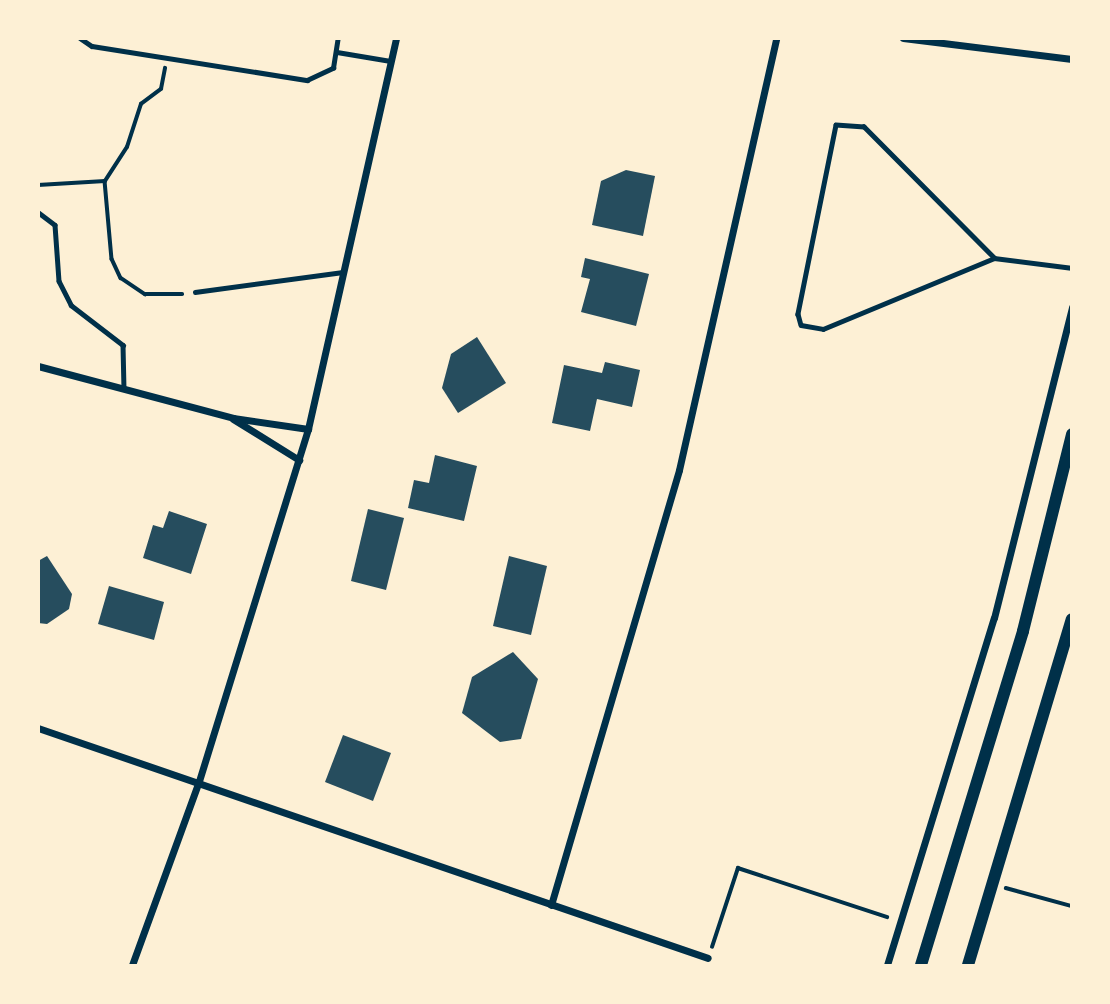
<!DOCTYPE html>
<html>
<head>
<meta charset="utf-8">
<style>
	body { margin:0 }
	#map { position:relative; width:1110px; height:1004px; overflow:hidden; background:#fdf0d5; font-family:"Roboto Serif",serif }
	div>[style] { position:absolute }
	.building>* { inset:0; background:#264d5e }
	.path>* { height:3.5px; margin:-1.75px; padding:0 1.75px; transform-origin:1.75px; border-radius:1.75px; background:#003049 }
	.service>* { height:4.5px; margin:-2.25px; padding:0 2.25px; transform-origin:2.25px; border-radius:2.25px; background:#003049 }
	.minor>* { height:7px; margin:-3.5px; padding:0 3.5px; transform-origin:3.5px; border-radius:3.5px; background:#003049 }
	.tertiary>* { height:12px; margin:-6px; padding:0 6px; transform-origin:6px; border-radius:6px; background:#003049 }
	span { translate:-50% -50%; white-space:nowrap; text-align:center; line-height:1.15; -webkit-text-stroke:7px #fdf0d5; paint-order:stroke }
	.frame { position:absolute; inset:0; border:40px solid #fdf0d5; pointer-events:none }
</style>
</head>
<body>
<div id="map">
	<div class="building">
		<i style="clip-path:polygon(626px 170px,655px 176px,643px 236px,592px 225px,601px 181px)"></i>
		<i style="clip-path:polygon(585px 258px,649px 274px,636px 326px,581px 312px,590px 279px,581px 277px)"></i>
		<i style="clip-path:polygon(477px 337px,506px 383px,458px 413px,442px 388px,451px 354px)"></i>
		<i style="clip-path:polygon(605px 362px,640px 370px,632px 407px,597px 399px,590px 431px,552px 423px,564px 365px,602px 373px)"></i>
		<i style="clip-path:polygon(435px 455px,477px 466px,464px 521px,408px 508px,414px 480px,429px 483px)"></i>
		<i style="clip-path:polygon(368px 509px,404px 518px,386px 590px,351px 581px)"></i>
		<i style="clip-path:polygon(169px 511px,207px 524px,191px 574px,143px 558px,153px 525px,163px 528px)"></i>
		<i style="clip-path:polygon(47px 556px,72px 594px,69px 609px,47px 624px,38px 623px,38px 561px)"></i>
		<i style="clip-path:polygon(509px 556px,547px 566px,531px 635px,493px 626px)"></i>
		<i style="clip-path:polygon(109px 586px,164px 602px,154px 640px,98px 624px)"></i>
		<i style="clip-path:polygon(513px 652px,538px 679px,521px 739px,500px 742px,462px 713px,472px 677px)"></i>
		<i style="clip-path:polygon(343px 735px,391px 753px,373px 801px,325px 782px)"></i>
	</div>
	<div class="path">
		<i style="left:105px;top:181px;width:78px;rotate:84.9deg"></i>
		<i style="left:112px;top:259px;width:21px;rotate:65deg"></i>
		<i style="left:121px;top:278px;width:29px;rotate:34deg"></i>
		<i style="left:145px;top:294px;width:37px"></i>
		<i style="left:38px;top:185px;width:67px;rotate:-3.4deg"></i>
		<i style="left:105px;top:181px;width:40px;rotate:-57.1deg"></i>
		<i style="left:127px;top:147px;width:45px;rotate:-72deg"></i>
		<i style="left:141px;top:104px;width:25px;rotate:-37deg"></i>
		<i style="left:161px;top:89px;width:21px;rotate:-79deg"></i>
		<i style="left:1006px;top:888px;width:68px;rotate:15.3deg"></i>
		<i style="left:712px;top:947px;width:83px;rotate:-71.8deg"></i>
		<i style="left:738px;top:868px;width:157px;rotate:18.2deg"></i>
	</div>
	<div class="service">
		<i style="left:80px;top:38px;width:14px;rotate:34deg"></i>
		<i style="left:92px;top:46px;width:218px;rotate:9deg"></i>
		<i style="left:307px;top:80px;width:29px;rotate:-25deg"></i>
		<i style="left:333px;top:68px;width:30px;rotate:-81deg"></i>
		<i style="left:337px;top:52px;width:54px;rotate:9.6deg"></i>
		<i style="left:38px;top:212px;width:21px;rotate:37deg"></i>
		<i style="left:55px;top:225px;width:56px;rotate:85.9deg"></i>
		<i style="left:59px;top:281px;width:27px;rotate:63deg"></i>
		<i style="left:71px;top:305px;width:66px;rotate:37.6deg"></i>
		<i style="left:123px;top:345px;width:44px;rotate:88.7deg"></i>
		<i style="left:994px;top:258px;width:185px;rotate:-134.8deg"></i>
		<i style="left:864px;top:127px;width:28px;rotate:-176deg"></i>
		<i style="left:836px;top:125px;width:193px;rotate:101.4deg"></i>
		<i style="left:798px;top:314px;width:11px;rotate:75deg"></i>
		<i style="left:801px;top:325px;width:22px;rotate:10deg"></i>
		<i style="left:823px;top:329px;width:185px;rotate:-22.5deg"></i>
		<i style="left:994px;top:258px;width:79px;rotate:7.3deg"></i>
		<i style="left:195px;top:292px;width:149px;rotate:-7.7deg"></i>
	</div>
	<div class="minor">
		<i style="left:903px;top:38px;width:170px;rotate:7.1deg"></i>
		<i style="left:38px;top:366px;width:202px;rotate:14.9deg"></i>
		<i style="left:233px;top:418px;width:76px;rotate:8.3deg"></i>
		<i style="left:233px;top:419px;width:78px;rotate:31.8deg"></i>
		<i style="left:38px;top:728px;width:708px;rotate:18.95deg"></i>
		<i style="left:551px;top:905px;width:453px;rotate:-73.6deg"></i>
		<i style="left:679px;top:470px;width:443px;rotate:-77.3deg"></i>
		<i style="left:132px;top:965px;width:196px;rotate:-70deg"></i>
		<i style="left:199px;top:781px;width:368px;rotate:-72.8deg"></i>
		<i style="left:308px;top:429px;width:401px;rotate:-77.3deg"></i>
		<i style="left:887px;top:965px;width:363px;rotate:-72.9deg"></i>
		<i style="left:994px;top:618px;width:321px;rotate:-75.9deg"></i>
	</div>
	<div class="tertiary">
		<i style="left:921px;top:965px;width:349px;rotate:-73deg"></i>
		<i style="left:1023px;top:631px;width:203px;rotate:-76deg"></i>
		<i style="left:968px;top:965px;width:361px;rotate:-73.3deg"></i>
	</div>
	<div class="frame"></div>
</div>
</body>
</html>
